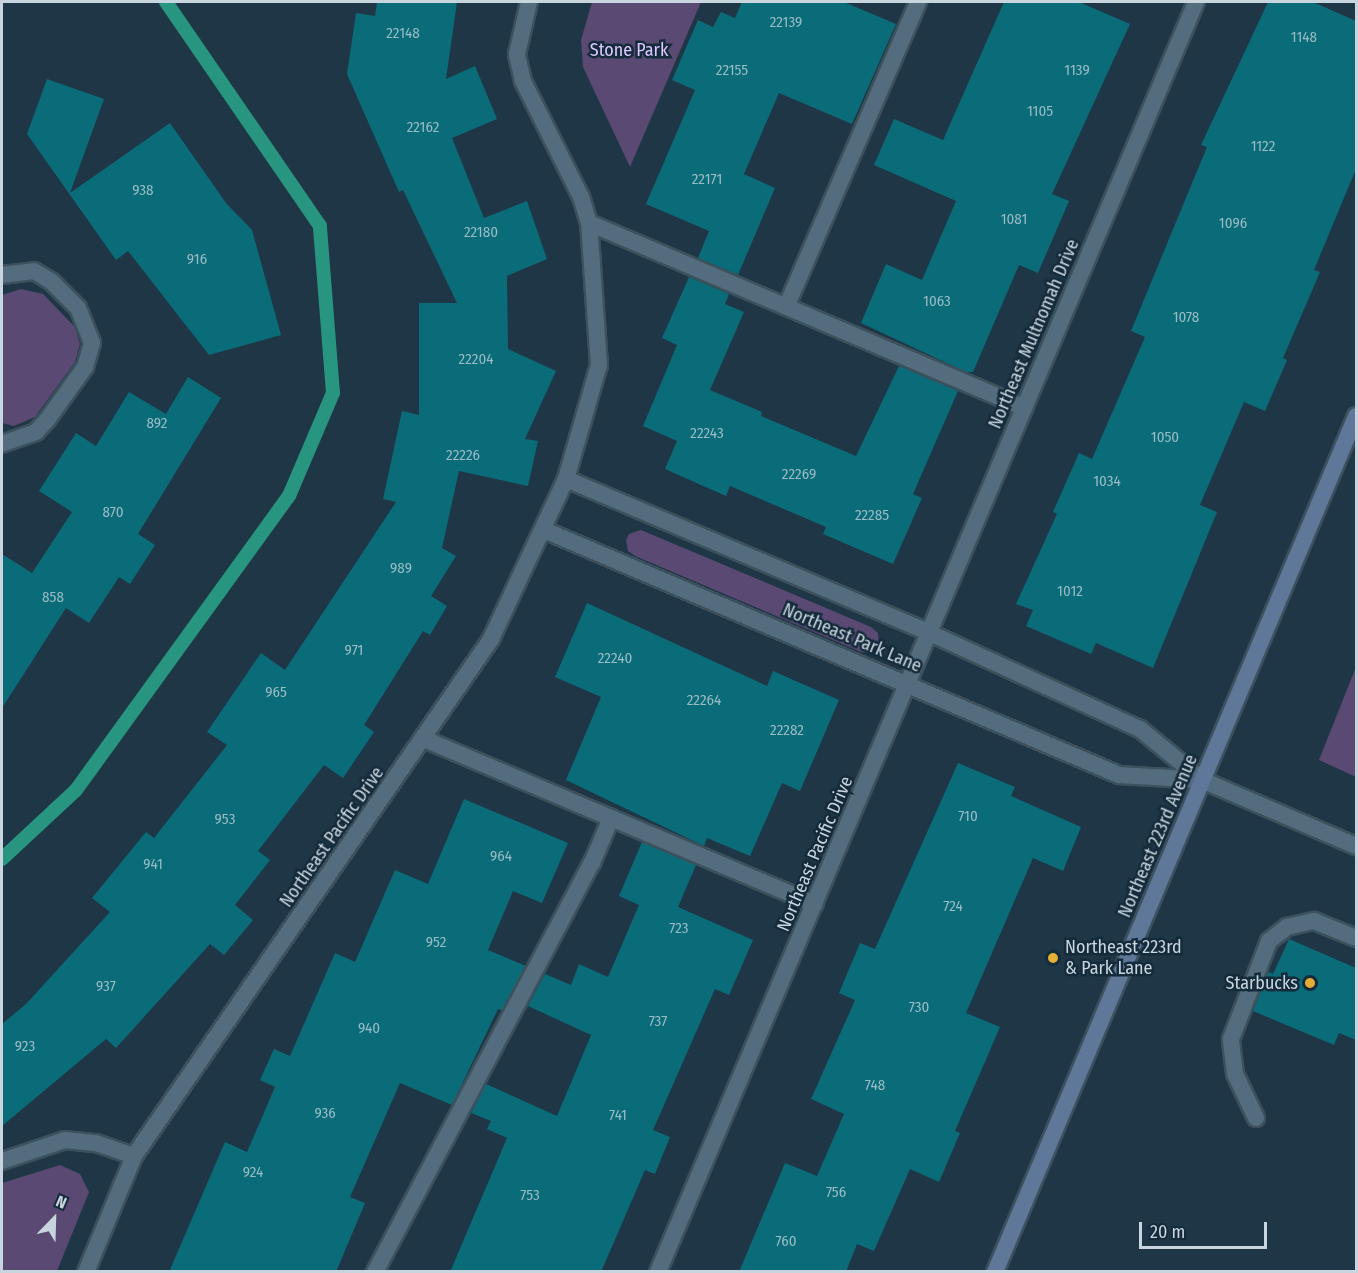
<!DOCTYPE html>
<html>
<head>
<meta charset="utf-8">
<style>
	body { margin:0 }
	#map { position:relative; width:1358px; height:1273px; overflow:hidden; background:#1e3645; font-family:"Fira Sans Condensed",sans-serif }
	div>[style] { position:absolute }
	.green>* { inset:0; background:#5a4973 }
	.stream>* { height:14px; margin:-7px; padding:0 7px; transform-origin:7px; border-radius:7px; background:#279580 }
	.building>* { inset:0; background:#0a6c78 }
	.roads { filter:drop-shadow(2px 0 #3c515d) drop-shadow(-2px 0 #3c515d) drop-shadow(0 2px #3c515d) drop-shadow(0 -2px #3c515d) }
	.service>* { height:16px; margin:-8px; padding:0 8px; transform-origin:8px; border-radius:8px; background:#536c7e }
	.minor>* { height:16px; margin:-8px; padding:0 8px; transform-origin:8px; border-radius:8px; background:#536c7e }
	.secondary>* { height:16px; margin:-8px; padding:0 8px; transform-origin:8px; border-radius:8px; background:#5f7798 }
	.dots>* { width:16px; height:16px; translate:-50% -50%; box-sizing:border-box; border:3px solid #142b3b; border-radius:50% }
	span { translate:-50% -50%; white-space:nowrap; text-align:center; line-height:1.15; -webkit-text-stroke:5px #142b3b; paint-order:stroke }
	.number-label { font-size:15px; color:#98bbc5 }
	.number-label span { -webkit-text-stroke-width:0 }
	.park-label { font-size:18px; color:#dcc7ff }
	.street-label { font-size:18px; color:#c8d5df }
	.poi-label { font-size:18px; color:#c8d5df }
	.left { translate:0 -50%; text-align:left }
	.right { translate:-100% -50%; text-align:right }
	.frame { position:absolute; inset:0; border:3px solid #c8d5df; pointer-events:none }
	.north { position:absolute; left:24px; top:1189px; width:60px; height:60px; -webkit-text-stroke:4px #142b3b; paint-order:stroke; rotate:23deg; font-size:16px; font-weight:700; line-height:24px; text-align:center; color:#c8d5df }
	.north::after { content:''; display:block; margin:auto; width:21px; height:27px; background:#c8d5df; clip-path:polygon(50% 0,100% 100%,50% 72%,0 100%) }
	.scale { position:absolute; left:1139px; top:1222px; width:128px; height:27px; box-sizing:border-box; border:3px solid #c8d5df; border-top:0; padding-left:8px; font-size:18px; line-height:21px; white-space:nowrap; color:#c8d5df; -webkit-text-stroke:4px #142b3b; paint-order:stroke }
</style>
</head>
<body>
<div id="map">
	<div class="green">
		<i style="clip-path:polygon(592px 2px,701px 2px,630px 167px,583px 67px,581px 40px)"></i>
		<i style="clip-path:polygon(21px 289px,43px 294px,75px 327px,80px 344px,75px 362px,35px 417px,14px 426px,2px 423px,2px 295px)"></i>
		<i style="clip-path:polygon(641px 530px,871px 627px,878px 633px,879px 645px,870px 653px,861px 652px,635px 556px,628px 551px,626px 540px,629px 534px)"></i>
		<i style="clip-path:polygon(1356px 667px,1356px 777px,1319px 760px)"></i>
		<i style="clip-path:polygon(60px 1165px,80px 1174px,89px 1192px,57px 1271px,2px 1271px,2px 1183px)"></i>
	</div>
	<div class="stream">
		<i style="left:2px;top:859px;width:101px;rotate:-43deg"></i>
		<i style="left:76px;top:790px;width:363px;rotate:-54.1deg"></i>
		<i style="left:289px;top:496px;width:112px;rotate:-66.9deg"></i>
		<i style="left:333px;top:393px;width:168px;rotate:-94.5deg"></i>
		<i style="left:320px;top:226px;width:272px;rotate:-124.5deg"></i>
	</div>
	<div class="building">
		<i style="clip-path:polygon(377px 2px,457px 2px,446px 79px,475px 66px,497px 119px,452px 138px,484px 218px,527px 201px,547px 259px,507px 276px,508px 349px,556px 371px,525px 439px,538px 441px,528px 486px,459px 471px,442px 548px,456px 556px,431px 596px,447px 606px,430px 635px,423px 631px,364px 725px,374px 732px,343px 778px,324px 765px,258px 851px,270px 860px,235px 905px,253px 920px,224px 955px,210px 944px,116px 1048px,106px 1039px,2px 1126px,2px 1024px,26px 1004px,110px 912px,92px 898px,146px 832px,154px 838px,227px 745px,207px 732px,261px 653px,285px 670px,396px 502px,383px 499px,402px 411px,419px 415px,419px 303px,457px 303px,403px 190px,399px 192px,347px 74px,356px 13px,375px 16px)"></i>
		<i style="clip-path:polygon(742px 2px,844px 2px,896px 24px,852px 124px,779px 93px,744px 174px,775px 188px,738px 275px,698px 258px,709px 231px,646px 204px,695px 90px,672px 80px,698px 20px,713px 27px,721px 12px,735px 18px)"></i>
		<i style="clip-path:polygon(1004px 2px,1079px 2px,1130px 24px,1052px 194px,1069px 201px,1038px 273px,1019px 265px,973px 372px,966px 372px,861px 323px,886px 264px,922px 280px,956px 201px,874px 165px,894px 119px,943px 140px)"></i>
		<i style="clip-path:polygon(1268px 2px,1313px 2px,1356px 21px,1356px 169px,1314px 270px,1320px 272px,1283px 358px,1287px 360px,1265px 411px,1244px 402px,1200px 505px,1217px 512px,1153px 668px,1096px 643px,1091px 654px,1026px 626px,1033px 610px,1016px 604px,1057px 514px,1053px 512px,1079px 453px,1092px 459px,1145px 337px,1131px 331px,1207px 147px,1201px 145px)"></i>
		<i style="clip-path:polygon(47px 79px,104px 99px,70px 193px,170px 123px,226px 203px,252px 230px,281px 335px,209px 355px,128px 251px,116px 260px,27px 134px)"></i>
		<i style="clip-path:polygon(689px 277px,729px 294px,725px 304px,744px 312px,710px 390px,762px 412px,761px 416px,856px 456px,899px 366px,958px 391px,913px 494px,922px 498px,893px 564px,823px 534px,826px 527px,730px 486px,726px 496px,665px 469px,677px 441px,643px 426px,677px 345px,662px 338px)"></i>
		<i style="clip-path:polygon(188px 377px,221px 398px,138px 534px,155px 545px,130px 584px,119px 577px,89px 623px,66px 608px,2px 708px,2px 554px,32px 573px,72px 512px,39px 491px,76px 433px,96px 446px,129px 392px,166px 414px)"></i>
		<i style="clip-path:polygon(587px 603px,767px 686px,773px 671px,839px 700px,800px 791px,782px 783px,750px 856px,707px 838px,704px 846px,566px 780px,601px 697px,555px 677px)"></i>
		<i style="clip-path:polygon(958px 763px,1015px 787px,1011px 796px,1081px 827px,1063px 871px,1033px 858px,966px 1013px,1000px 1027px,955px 1131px,960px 1133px,939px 1182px,910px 1169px,874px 1251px,857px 1244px,846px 1272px,739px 1272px,785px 1163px,817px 1176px,844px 1114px,811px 1099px,855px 1000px,839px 993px,860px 943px,875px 949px)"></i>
		<i style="clip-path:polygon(464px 799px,568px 843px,542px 903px,513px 891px,488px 950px,526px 966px,502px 1010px,498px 1009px,452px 1105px,400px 1083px,350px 1197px,365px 1203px,336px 1272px,169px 1272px,225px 1142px,247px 1152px,275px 1087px,260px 1080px,274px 1049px,290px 1056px,335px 953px,355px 962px,395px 870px,428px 884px)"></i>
		<i style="clip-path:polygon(642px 842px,696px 865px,678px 907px,753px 940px,729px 995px,715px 989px,653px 1130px,670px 1137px,655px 1174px,645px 1170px,601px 1272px,450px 1272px,507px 1138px,487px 1129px,491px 1121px,471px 1113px,486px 1084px,557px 1116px,591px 1035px,528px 1006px,545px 974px,571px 985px,579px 964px,608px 977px,639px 905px,619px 896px)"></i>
		<i style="clip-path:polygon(1289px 939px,1356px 968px,1356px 1040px,1339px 1033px,1334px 1045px,1253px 1011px,1268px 972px,1273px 974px)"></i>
	</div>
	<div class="roads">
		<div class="service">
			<i style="left:589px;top:223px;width:473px;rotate:23deg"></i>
			<i style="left:787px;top:305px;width:330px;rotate:-66.6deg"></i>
			<i style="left:424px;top:739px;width:424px;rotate:22.9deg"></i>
			<i style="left:1202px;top:780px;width:168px;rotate:23.2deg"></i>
			<i style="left:1256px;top:1118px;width:49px;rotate:-115.5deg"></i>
			<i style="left:1235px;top:1074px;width:35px;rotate:-97deg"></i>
			<i style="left:1231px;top:1039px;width:105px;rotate:-68.8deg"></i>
			<i style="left:1269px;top:941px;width:23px;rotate:-38deg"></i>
			<i style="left:1287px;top:927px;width:28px;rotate:-13deg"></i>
			<i style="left:1314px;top:921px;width:45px;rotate:22deg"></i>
			<i style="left:375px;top:1272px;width:463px;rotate:-62.1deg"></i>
			<i style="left:592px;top:863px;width:49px;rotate:-67.1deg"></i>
		</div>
		<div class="minor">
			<i style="left:2px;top:275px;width:32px;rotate:-7deg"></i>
			<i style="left:34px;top:271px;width:21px;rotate:31deg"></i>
			<i style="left:52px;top:282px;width:37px;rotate:45deg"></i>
			<i style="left:78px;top:308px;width:38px;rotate:68deg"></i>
			<i style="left:92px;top:343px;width:25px;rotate:106deg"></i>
			<i style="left:85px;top:367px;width:65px;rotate:125.6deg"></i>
			<i style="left:47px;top:420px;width:16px;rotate:133deg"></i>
			<i style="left:36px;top:432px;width:36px;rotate:161deg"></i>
			<i style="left:566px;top:479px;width:395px;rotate:22.9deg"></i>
			<i style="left:930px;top:633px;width:231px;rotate:24.6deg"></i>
			<i style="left:1140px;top:729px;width:80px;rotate:39.4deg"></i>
			<i style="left:544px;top:530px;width:625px;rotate:23.08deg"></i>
			<i style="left:1119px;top:775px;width:83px;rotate:3.4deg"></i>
			<i style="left:2px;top:1161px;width:66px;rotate:-18.4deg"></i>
			<i style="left:65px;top:1140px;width:31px;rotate:6deg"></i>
			<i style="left:96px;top:1143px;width:40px;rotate:18.9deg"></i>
			<i style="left:86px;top:1272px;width:126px;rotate:-67.5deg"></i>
			<i style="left:134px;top:1156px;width:628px;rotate:-55.37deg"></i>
			<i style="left:491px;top:639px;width:177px;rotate:-64.9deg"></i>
			<i style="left:566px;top:479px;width:119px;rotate:-73.9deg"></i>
			<i style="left:599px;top:365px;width:142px;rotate:-94deg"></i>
			<i style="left:589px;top:223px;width:27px;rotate:-107deg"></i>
			<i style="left:581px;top:197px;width:130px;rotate:-116.6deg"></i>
			<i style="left:523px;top:81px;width:28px;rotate:-103deg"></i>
			<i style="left:517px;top:54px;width:53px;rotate:-77deg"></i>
			<i style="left:658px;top:1272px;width:1379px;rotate:-67.04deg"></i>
		</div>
		<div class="secondary">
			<i style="left:995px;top:1272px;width:929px;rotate:-67.13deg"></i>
		</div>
	</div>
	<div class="dots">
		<i style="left:1053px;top:958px;background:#e4ad35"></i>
		<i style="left:1310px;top:983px;background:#e4ad35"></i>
	</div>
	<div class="number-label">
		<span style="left:786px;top:23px">22139</span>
		<span style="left:403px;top:34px">22148</span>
		<span style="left:1304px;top:38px">1148</span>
		<span style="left:732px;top:71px">22155</span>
		<span style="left:1077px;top:71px">1139</span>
		<span style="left:1040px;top:112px">1105</span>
		<span style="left:423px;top:128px">22162</span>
		<span style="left:1263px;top:147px">1122</span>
		<span style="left:707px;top:180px">22171</span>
		<span style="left:143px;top:191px">938</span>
		<span style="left:1014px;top:220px">1081</span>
		<span style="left:1233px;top:224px">1096</span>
		<span style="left:481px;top:233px">22180</span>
		<span style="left:197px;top:260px">916</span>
		<span style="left:937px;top:302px">1063</span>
		<span style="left:1186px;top:318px">1078</span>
		<span style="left:476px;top:360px">22204</span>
		<span style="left:157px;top:424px">892</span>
		<span style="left:707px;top:434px">22243</span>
		<span style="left:1165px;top:438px">1050</span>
		<span style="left:463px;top:456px">22226</span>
		<span style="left:799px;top:475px">22269</span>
		<span style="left:1107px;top:482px">1034</span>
		<span style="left:113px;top:513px">870</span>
		<span style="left:872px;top:516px">22285</span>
		<span style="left:401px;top:569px">989</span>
		<span style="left:1070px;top:592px">1012</span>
		<span style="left:53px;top:598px">858</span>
		<span style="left:354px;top:651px">971</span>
		<span style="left:615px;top:659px">22240</span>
		<span style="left:276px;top:693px">965</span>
		<span style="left:704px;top:701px">22264</span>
		<span style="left:787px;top:731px">22282</span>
		<span style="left:968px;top:817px">710</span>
		<span style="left:225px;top:820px">953</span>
		<span style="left:501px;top:857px">964</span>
		<span style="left:153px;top:865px">941</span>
		<span style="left:953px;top:907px">724</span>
		<span style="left:679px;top:929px">723</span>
		<span style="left:436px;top:943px">952</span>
		<span style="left:106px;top:987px">937</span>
		<span style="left:919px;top:1008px">730</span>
		<span style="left:658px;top:1022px">737</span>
		<span style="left:369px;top:1029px">940</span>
		<span style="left:25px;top:1047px">923</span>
		<span style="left:875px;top:1086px">748</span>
		<span style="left:325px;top:1114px">936</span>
		<span style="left:618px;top:1116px">741</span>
		<span style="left:253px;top:1173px">924</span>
		<span style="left:836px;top:1193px">756</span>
		<span style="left:530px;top:1196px">753</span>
		<span style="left:786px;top:1242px">760</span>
	</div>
	<div class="park-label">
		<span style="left:629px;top:50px">Stone Park</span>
	</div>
	<div class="street-label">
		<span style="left:1034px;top:334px;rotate:-67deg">Northeast Multnomah Drive</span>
		<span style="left:852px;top:638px;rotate:23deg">Northeast Park Lane</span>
		<span style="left:1158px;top:836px;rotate:-67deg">Northeast 223rd Avenue</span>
		<span style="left:332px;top:837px;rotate:-55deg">Northeast Pacific Drive</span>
		<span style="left:815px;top:854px;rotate:-67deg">Northeast Pacific Drive</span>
	</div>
	<div class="poi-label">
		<span class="left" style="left:1065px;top:958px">Northeast 223rd<br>&amp; Park Lane</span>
		<span class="right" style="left:1298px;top:983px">Starbucks</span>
	</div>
	<div class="frame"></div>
	<div class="north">N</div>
	<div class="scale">20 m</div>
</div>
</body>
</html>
